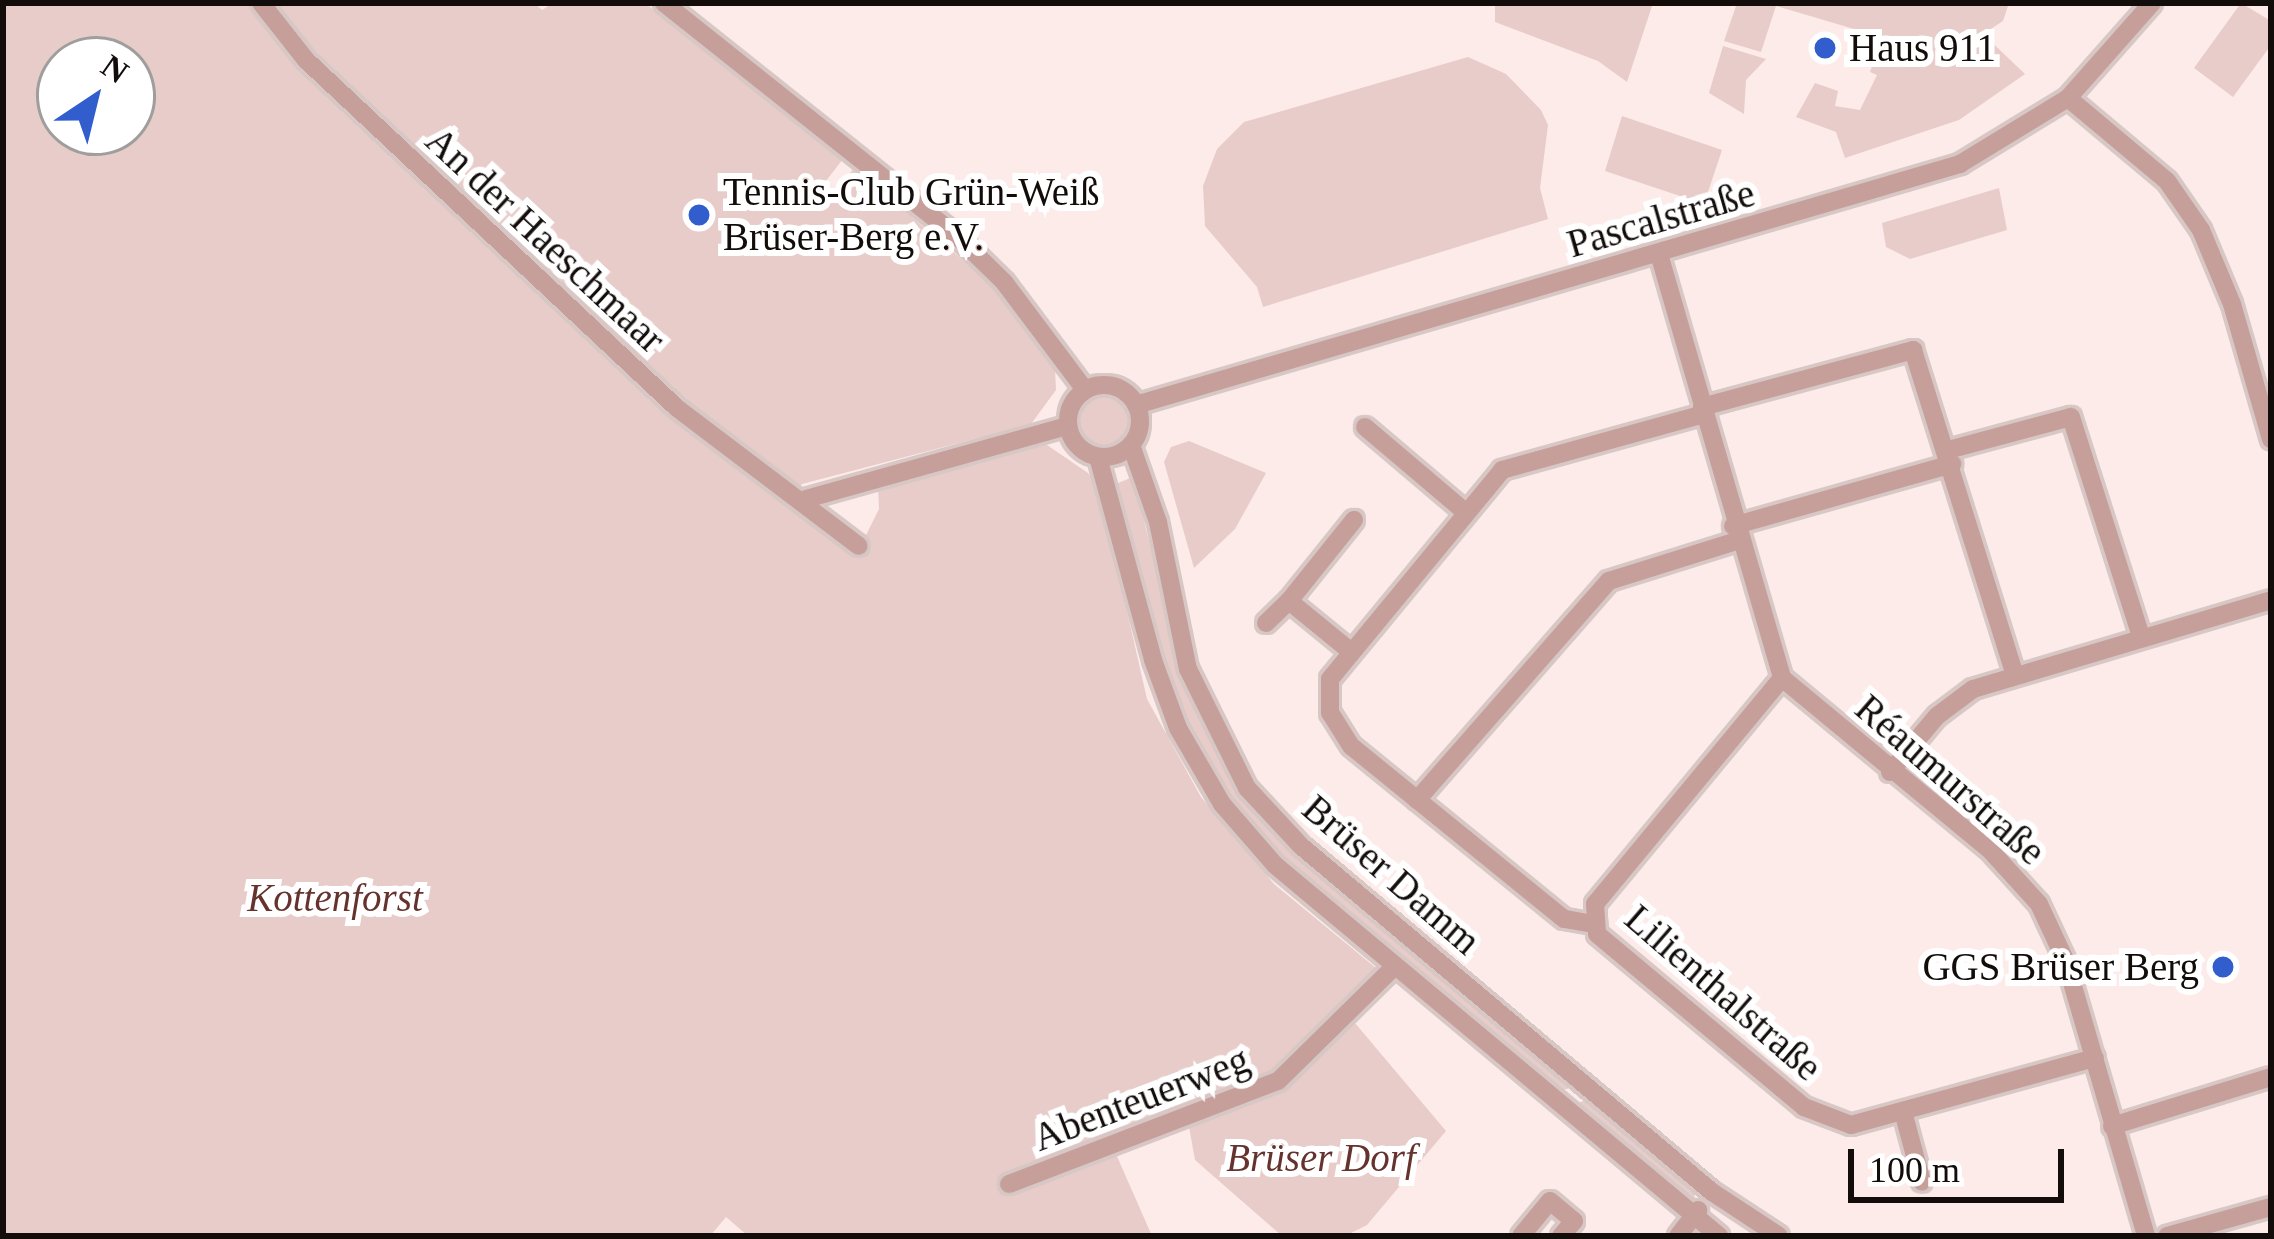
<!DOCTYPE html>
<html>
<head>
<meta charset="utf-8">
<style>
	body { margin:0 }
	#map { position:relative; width:2274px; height:1239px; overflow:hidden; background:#fdebe9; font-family:Georgia,serif }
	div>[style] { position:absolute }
	.green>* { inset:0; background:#e8ccc9 }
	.round { border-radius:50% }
	.roads { filter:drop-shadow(3px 0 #d7c7c5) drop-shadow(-3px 0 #d7c7c5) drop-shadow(0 3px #d7c7c5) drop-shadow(0 -3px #d7c7c5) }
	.minor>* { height:18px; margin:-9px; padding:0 9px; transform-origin:9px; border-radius:9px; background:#c69f9b }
	.minor>.ring { margin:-9px; padding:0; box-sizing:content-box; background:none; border:18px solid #c69f9b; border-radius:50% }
	.dots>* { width:33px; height:33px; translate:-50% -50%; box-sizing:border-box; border:6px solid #fff; border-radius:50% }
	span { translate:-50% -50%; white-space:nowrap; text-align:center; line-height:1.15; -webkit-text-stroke:12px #fff; paint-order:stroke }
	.poi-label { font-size:39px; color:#120c0b }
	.left { translate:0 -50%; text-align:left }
	.right { translate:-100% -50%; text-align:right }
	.street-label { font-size:39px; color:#120c0b }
	.park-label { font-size:39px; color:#65322e; font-style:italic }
	.frame { position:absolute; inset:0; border:6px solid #120c0b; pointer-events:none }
	.north { position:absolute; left:36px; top:36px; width:120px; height:120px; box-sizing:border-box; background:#fff; border:3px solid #a09e9d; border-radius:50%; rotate:35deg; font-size:33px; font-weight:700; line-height:48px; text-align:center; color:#120c0b }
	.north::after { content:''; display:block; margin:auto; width:42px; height:54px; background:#325dcd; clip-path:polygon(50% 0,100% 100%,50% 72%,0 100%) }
	.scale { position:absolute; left:1848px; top:1149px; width:216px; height:54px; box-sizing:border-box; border:6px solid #120c0b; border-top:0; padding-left:15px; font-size:36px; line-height:42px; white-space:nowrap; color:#120c0b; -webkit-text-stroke:9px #fff; paint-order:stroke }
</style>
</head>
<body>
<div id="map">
	<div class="green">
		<i style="clip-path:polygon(evenodd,3px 3px,534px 3px,542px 10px,553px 3px,645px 3px,843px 159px,822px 186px,836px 190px,854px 168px,997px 289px,1055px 367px,1056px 390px,1031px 424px,802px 484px,792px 496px,862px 543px,879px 509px,878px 487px,1044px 443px,1088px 473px,1099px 488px,1147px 699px,1201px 797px,1274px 884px,1393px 982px,1355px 1023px,1446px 1131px,1367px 1225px,1345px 1236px,1282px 1236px,1195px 1160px,1189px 1127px,1116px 1154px,1152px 1236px,748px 1236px,726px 1217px,710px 1236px,3px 1236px,3px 3px,60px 60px,132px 60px,132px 132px,60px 132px,60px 60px)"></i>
		<i style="clip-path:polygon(1495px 3px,1653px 3px,1627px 82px,1598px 61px,1495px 22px)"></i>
		<i style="clip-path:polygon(1737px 3px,2009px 3px,2003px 21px,1983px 34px,2025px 74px,1959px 120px,1845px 158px,1836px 132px,1796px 117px,1815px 83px,1838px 91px,1835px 106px,1860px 110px,1877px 75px,1870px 72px,1881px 37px,1776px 6px,1761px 52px,1724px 41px)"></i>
		<i style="clip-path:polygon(2241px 3px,2271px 21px,2271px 45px,2233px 97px,2194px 68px)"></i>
		<i style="clip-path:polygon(1723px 46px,1766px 59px,1746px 80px,1744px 114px,1709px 93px)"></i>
		<i style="clip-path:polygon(1468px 57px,1506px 74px,1541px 110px,1548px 125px,1540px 188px,1548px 219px,1263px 307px,1257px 287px,1205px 226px,1203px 186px,1217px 149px,1244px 122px)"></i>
		<i style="clip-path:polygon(1622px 116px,1722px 150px,1704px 204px,1605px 171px)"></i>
		<i style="clip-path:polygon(1999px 188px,2007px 230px,1910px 259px,1886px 247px,1882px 223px)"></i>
		<i class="round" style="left:1077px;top:395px;width:52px;height:52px"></i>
		<i style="clip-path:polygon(1189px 441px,1266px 473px,1235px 529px,1194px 568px,1164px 462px,1171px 447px)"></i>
		<i style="clip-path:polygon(1133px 477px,1186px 688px,1248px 801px,1320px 875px,1574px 1087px,1556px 1092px,1292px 871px,1220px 789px,1185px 727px,1156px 645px,1118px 483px)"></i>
		<i style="clip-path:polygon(1589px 1099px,1692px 1186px,1696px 1202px,1572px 1105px)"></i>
	</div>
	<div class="roads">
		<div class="minor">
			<i style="left:261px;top:3px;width:73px;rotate:51.7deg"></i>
			<i style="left:306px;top:60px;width:509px;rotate:43.17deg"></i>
			<i style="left:677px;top:408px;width:228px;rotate:37.2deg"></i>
			<i style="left:664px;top:3px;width:374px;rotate:38.5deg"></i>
			<i style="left:957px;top:236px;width:66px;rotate:44.4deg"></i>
			<i style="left:1004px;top:282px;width:135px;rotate:53.1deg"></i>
			<i style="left:2068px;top:98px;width:129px;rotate:40deg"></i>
			<i style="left:2167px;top:181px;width:60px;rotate:55.2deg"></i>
			<i style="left:2201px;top:230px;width:80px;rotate:67.3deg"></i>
			<i style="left:2232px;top:304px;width:141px;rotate:73.9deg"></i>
			<i style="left:1659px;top:254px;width:441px;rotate:73.8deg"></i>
			<i style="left:1782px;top:678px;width:268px;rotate:39.6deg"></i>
			<i style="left:1989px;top:849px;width:74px;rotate:47.7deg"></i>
			<i style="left:2039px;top:904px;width:64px;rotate:65deg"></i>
			<i style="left:2066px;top:962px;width:285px;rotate:73.7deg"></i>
			<i class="ring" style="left:1068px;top:385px;width:54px;height:54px"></i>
			<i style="left:1136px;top:405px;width:859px;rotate:-16.3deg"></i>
			<i style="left:1960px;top:164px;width:127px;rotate:-31.4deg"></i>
			<i style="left:2068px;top:98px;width:127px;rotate:-48.5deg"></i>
			<i style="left:1702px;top:407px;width:219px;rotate:-15.1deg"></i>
			<i style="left:1913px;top:350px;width:338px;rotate:72.6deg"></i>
			<i style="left:1365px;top:427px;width:130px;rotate:40.3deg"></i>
			<i style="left:1131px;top:445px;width:82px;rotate:70.7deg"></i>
			<i style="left:1158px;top:522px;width:150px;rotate:78.5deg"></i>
			<i style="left:1188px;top:669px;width:133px;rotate:63.6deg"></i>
			<i style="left:1247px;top:788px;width:79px;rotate:47deg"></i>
			<i style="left:1301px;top:846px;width:537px;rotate:40.09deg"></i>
			<i style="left:1712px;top:1192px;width:80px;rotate:33.3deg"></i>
			<i style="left:1948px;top:450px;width:127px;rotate:-15deg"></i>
			<i style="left:2071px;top:417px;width:231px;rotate:72.3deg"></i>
			<i style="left:1098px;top:457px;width:210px;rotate:74.8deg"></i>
			<i style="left:1153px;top:660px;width:72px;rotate:69.8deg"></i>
			<i style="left:1178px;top:728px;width:88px;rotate:59.9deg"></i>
			<i style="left:1222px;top:804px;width:81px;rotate:49deg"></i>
			<i style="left:1275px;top:865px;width:579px;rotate:39.88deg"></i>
			<i style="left:806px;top:499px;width:272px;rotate:-15.6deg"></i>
			<i style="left:1733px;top:526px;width:228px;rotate:-15.8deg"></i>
			<i style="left:1289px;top:601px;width:104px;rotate:-51.3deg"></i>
			<i style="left:1266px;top:623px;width:32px;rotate:-44deg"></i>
			<i style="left:1289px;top:601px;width:77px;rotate:39.2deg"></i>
			<i style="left:1782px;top:678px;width:293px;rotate:129.6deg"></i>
			<i style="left:1595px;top:904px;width:30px;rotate:86deg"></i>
			<i style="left:1597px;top:934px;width:270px;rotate:39.9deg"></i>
			<i style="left:1804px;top:1107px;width:50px;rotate:21deg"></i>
			<i style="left:1851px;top:1125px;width:253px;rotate:-15.4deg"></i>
			<i style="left:1890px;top:772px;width:73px;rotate:-50deg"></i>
			<i style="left:1937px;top:716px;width:45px;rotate:-36.9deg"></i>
			<i style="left:1973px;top:689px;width:311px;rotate:-16.6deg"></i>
			<i style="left:1417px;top:800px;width:291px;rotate:-48.8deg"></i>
			<i style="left:1609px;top:581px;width:134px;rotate:-17.4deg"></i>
			<i style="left:1593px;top:924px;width:29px;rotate:-170deg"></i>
			<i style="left:1564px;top:919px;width:274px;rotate:-140.9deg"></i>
			<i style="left:1351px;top:746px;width:39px;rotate:-122deg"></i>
			<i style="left:1330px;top:713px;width:34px;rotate:-90deg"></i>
			<i style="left:1330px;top:679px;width:271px;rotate:-50.5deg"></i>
			<i style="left:1502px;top:470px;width:210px;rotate:-15.5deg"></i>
			<i style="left:1904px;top:1115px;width:69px;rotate:75deg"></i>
			<i style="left:2112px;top:1126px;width:166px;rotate:-17.1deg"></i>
			<i style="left:1009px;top:1184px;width:288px;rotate:-21deg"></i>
			<i style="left:1278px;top:1081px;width:163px;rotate:-44.5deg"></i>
			<i style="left:1521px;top:1236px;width:45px;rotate:-50.4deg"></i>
			<i style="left:1550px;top:1201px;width:31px;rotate:40deg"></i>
			<i style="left:1574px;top:1221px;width:20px;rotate:131deg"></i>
			<i style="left:1678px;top:1236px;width:33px;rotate:-52deg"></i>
			<i style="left:2167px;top:1236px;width:108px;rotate:-15.6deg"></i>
		</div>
	</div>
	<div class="dots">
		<i style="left:1825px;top:48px;background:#325dcd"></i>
		<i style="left:699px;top:215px;background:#325dcd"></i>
		<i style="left:2223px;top:967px;background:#325dcd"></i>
	</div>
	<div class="poi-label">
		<span class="left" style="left:1849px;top:48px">Haus 911</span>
		<span class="left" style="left:723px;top:215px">Tennis-Club Grün-Weiß<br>Brüser-Berg e.V.</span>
		<span class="right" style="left:2199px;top:967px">GGS Brüser Berg</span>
	</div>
	<div class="street-label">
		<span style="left:1661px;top:219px;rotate:-16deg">Pascalstraße</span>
		<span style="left:545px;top:240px;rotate:43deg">An der Haeschmaar</span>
		<span style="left:1950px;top:780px;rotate:41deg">Réaumurstraße</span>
		<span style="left:1391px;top:875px;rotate:41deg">Brüser Damm</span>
		<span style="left:1723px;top:993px;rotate:41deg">Lilienthalstraße</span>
		<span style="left:1141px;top:1099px;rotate:-21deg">Abenteuerweg</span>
	</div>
	<div class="park-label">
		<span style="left:335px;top:898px">Kottenforst</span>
		<span style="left:1321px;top:1158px">Brüser Dorf</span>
	</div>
	<div class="frame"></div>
	<div class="north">N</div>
	<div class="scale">100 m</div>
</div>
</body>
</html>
